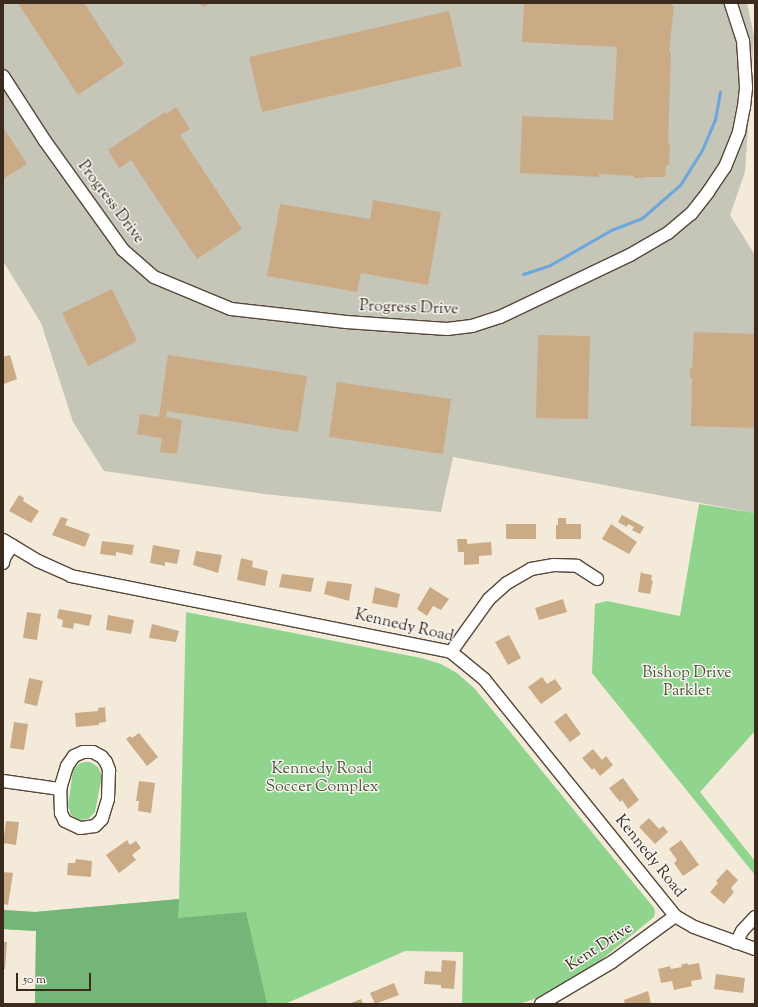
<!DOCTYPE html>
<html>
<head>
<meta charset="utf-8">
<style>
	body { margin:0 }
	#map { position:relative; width:758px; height:1007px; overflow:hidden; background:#f4eada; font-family:"Sorts Mill Goudy",serif }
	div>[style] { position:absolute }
	.industrial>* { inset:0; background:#c5c5b8 }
	.green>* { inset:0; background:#91d48d }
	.forest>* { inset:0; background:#74b678 }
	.stream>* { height:3px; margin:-1.5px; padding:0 1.5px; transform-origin:1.5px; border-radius:1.5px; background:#6ba6dc }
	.building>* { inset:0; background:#cbab86 }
	.roads { filter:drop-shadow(1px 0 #57473a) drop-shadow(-1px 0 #57473a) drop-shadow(0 1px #57473a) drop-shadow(0 -1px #57473a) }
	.minor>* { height:12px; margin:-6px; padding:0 6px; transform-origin:6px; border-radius:6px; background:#fff }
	span { translate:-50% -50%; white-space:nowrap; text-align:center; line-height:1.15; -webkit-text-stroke:3px #f6f6f2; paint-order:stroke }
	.street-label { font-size:16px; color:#3b2a1e }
	.park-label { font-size:16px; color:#50543a }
	.frame { position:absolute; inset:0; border:4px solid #3b2a1e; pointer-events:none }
	.scale { position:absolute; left:16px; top:973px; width:75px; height:18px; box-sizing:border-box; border:2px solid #3b2a1e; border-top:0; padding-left:5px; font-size:12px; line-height:14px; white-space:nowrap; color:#3b2a1e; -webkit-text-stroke:3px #f6f6f2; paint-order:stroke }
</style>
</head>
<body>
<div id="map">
	<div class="industrial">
		<i style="clip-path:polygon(3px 3px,747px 3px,754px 36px,745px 172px,730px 215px,755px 255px,755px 513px,453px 457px,441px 512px,264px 494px,104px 471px,73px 422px,41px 323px,3px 261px)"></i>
	</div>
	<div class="green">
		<i style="clip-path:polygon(699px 504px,755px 513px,755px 731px,700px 792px,755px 861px,755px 875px,592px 673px,595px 604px,607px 601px,680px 616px)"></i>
		<i style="clip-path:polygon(186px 612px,421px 658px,441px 664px,457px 673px,475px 689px,654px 908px,655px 912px,654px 917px,591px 968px,546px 995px,519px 1004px,462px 1004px,463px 952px,405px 951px,285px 1004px,35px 1004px,36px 931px,3px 929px,3px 910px,35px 912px,179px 899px)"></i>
		<i style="clip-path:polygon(85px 762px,90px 762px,98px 767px,102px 776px,95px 812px,88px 819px,79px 820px,71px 815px,68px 806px,73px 770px,80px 763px)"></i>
	</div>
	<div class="forest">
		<i style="clip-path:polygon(179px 899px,178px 918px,246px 912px,267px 1004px,35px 1004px,36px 931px,3px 929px,3px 910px,35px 912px)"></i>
	</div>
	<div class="stream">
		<i style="left:523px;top:274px;width:28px;rotate:-18deg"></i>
		<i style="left:550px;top:265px;width:70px;rotate:-29.8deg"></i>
		<i style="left:611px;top:230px;width:33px;rotate:-21deg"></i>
		<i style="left:642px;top:218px;width:50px;rotate:-41deg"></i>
		<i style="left:680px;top:185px;width:41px;rotate:-57.8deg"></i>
		<i style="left:702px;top:150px;width:33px;rotate:-67deg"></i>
		<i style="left:715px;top:120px;width:29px;rotate:-80deg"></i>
	</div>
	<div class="building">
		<i style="clip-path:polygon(18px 3px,84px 3px,124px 64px,78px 95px)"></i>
		<i style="clip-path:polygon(200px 3px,212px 3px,202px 7px)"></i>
		<i style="clip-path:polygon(524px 3px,672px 3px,672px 6px,674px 6px,669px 52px,671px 52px,668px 143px,670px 144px,669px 165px,666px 165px,665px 177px,644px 177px,644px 178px,634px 178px,634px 176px,599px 174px,599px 177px,520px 173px,522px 116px,613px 120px,617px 47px,522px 42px)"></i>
		<i style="clip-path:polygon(449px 11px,462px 66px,262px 112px,249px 57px)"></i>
		<i style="clip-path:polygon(176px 107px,190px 129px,180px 135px,242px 229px,197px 259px,131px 160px,119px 168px,108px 150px,165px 112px,166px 114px)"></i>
		<i style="clip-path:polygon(3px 127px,27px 164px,3px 179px)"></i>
		<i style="clip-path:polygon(373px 200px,441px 212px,428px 285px,361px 273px,357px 292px,267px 276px,280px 204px,370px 219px)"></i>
		<i style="clip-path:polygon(112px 289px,137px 341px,88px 366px,62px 313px)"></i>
		<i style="clip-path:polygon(694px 332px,755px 334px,755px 428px,691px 426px,692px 378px,690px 378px,690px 368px,692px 368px)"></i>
		<i style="clip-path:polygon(538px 335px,590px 336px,588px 419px,536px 418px)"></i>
		<i style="clip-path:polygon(10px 355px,17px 379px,4px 384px,3px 357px)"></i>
		<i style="clip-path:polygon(168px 355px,307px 376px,298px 432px,167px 411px,166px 417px,182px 420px,177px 454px,160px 452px,162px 438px,137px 434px,140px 414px,159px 417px)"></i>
		<i style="clip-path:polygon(337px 382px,451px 399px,443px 454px,329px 437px)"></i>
		<i style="clip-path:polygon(19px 495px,24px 498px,23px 501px,39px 511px,31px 523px,9px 511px)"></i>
		<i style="clip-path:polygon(622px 515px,644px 527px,640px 534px,632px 530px,634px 527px,628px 524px,627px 527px,618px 522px)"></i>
		<i style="clip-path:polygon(61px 517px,68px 519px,65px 525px,90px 534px,85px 547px,52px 535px)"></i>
		<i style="clip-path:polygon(558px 518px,566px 518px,566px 524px,581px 524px,581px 539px,556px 539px,556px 525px,558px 525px)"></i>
		<i style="clip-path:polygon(506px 524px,536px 524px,536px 539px,506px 539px)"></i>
		<i style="clip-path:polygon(611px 524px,637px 542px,629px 554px,602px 539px)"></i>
		<i style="clip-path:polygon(457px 539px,467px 539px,467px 544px,491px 542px,492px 555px,479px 556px,479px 564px,464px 565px,464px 552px,458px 552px)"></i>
		<i style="clip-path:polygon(102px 541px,134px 545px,132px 555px,116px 552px,116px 556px,100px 554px)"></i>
		<i style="clip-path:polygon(153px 545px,180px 550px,177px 564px,165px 562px,165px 566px,150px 563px)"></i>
		<i style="clip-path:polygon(196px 551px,222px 555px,218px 573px,193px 565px)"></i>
		<i style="clip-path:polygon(241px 558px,253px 561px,252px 567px,268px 571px,265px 586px,237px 580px)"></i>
		<i style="clip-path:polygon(641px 571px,642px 573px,652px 575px,651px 580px,653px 581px,650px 594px,638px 592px)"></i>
		<i style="clip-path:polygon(282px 574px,314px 578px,311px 592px,279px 587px)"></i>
		<i style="clip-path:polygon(327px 581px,352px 584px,349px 601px,324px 594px)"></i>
		<i style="clip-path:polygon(375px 587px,400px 594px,397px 608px,372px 603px)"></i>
		<i style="clip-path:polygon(430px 587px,449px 599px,441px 610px,433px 606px,427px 616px,417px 609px)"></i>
		<i style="clip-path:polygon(563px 599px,567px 612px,539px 620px,535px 608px)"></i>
		<i style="clip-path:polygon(59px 609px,92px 615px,89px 626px,74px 623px,73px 629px,62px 627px,63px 620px,57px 618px)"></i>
		<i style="clip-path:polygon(27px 612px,41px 614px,37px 640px,23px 638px)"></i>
		<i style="clip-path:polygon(108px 615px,134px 620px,131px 634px,106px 630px)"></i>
		<i style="clip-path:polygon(152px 624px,179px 631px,176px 642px,149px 638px)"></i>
		<i style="clip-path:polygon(509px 635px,521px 658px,508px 665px,495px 642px)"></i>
		<i style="clip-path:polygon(542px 677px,547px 684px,555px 679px,562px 689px,541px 704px,528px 687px)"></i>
		<i style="clip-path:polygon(29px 678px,43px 681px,37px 706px,24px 703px)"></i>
		<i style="clip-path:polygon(105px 707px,106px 722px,99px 723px,99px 725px,76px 727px,75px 713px,98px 711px,98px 708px)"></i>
		<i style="clip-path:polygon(566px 713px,581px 734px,570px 742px,554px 722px)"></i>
		<i style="clip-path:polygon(14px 722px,28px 724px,24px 750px,10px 748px)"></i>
		<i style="clip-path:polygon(139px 733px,158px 757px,147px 766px,126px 739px,130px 736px,132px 738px)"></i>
		<i style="clip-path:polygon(593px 749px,602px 760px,606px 756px,613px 765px,600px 776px,594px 768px,592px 770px,582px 758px)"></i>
		<i style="clip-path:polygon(623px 778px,639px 800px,628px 809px,622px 800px,620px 802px,609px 788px)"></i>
		<i style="clip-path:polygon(139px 781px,155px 783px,151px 813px,138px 811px,139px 801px,136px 801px)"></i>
		<i style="clip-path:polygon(649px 818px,659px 829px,663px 826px,668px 832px,655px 844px,639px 827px)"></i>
		<i style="clip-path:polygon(6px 821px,19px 822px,16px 845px,3px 843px)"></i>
		<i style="clip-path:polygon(127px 840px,130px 845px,136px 841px,141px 848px,132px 855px,136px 860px,119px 873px,106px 855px)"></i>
		<i style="clip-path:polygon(681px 840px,699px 865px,683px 876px,674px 863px,677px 860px,669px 849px)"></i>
		<i style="clip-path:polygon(76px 859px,92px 861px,91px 877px,67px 875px,68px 863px,75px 863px)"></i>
		<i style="clip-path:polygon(727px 869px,738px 880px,731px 888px,734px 892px,724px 904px,710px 892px,718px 883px,716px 881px)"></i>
		<i style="clip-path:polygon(3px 872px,13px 873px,8px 905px,3px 904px)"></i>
		<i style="clip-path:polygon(3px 942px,7px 942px,5px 969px,3px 969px)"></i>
		<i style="clip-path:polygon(442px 960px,456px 961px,454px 989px,441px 988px,441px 985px,424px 984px,425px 971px,441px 972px)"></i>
		<i style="clip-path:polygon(687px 963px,688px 965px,699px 963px,702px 979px,691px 981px,692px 986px,674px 990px,672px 981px,661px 983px,658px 969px,670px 966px,671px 969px,682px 967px,681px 965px)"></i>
		<i style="clip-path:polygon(716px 974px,745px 978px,743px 993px,714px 989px)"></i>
		<i style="clip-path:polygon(394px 983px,399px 995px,375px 1004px,370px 993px)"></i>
		<i style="clip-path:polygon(648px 991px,651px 1004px,625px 1004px,624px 1000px)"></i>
		<i style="clip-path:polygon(361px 999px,363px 1004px,349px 1004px)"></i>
	</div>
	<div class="roads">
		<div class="minor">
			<i style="left:3px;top:76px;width:77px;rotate:57.1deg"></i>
			<i style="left:45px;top:141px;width:134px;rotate:54.4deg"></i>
			<i style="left:123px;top:250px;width:41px;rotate:41.1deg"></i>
			<i style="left:154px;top:277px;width:83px;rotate:22.6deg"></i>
			<i style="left:231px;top:309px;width:116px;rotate:6.4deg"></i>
			<i style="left:346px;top:322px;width:101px;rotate:4deg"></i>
			<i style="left:447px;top:329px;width:25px;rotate:-7deg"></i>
			<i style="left:472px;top:326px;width:29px;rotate:-18deg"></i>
			<i style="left:500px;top:317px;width:144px;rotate:-25.5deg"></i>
			<i style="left:630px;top:255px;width:44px;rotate:-30.1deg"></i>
			<i style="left:668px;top:233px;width:30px;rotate:-40deg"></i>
			<i style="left:691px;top:214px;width:28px;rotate:-52deg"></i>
			<i style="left:708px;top:192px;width:30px;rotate:-56deg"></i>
			<i style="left:725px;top:167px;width:38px;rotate:-68deg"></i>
			<i style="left:739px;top:132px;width:25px;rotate:-79deg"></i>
			<i style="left:744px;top:107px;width:20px;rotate:-84deg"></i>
			<i style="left:746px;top:87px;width:46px;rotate:-93.7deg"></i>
			<i style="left:743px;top:41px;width:40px;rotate:-108deg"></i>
			<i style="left:3px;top:540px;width:41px;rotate:31deg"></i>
			<i style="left:38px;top:561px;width:36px;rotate:24deg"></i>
			<i style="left:71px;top:576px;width:388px;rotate:11.3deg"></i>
			<i style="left:451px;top:652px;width:43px;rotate:39.3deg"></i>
			<i style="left:484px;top:679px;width:304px;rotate:51.1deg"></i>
			<i style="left:675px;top:916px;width:22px;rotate:30deg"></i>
			<i style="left:694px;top:927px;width:65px;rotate:19.8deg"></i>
			<i style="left:3px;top:563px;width:5px;rotate:-79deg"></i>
			<i style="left:4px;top:558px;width:15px;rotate:-58deg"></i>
			<i style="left:451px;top:652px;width:65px;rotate:-54.4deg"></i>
			<i style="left:489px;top:599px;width:24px;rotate:-42deg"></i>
			<i style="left:507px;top:583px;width:28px;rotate:-30deg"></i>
			<i style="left:531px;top:569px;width:23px;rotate:-10deg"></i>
			<i style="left:554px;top:565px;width:23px;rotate:2deg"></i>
			<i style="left:577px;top:566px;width:24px;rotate:33deg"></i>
			<i style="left:83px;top:752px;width:10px"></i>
			<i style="left:93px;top:752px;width:10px;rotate:29deg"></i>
			<i style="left:102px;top:757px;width:6px;rotate:51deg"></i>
			<i style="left:106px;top:762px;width:9px;rotate:69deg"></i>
			<i style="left:109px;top:770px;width:29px;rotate:92deg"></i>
			<i style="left:108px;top:799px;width:21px;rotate:107deg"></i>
			<i style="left:102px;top:819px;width:10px;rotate:135deg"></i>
			<i style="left:95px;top:826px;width:15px;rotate:172deg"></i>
			<i style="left:80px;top:828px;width:17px;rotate:-155deg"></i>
			<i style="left:65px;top:821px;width:9px;rotate:-117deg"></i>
			<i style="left:61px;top:813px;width:24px;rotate:-92deg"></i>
			<i style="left:60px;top:789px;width:24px;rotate:-73deg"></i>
			<i style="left:67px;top:766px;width:12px;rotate:-55deg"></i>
			<i style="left:74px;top:756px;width:10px;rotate:-24deg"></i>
			<i style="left:3px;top:781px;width:58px;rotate:8deg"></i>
			<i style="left:736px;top:943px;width:13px;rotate:-63deg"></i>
			<i style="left:742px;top:931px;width:19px;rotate:-47deg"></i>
			<i style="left:541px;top:1004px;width:82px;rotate:-30.6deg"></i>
			<i style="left:612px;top:962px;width:78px;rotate:-36.1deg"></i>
		</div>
	</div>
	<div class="street-label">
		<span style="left:110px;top:203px;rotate:53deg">Progress Drive</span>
		<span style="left:409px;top:309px;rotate:2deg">Progress Drive</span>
		<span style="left:404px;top:627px;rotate:13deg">Kennedy Road</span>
		<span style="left:649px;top:857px;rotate:51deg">Kennedy Road</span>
		<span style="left:600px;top:948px;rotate:-33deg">Kent Drive</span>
	</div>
	<div class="park-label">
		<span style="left:687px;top:683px">Bishop Drive<br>Parklet</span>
		<span style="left:322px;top:779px">Kennedy Road<br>Soccer Complex</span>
	</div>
	<div class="frame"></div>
	<div class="scale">50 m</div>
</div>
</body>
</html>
